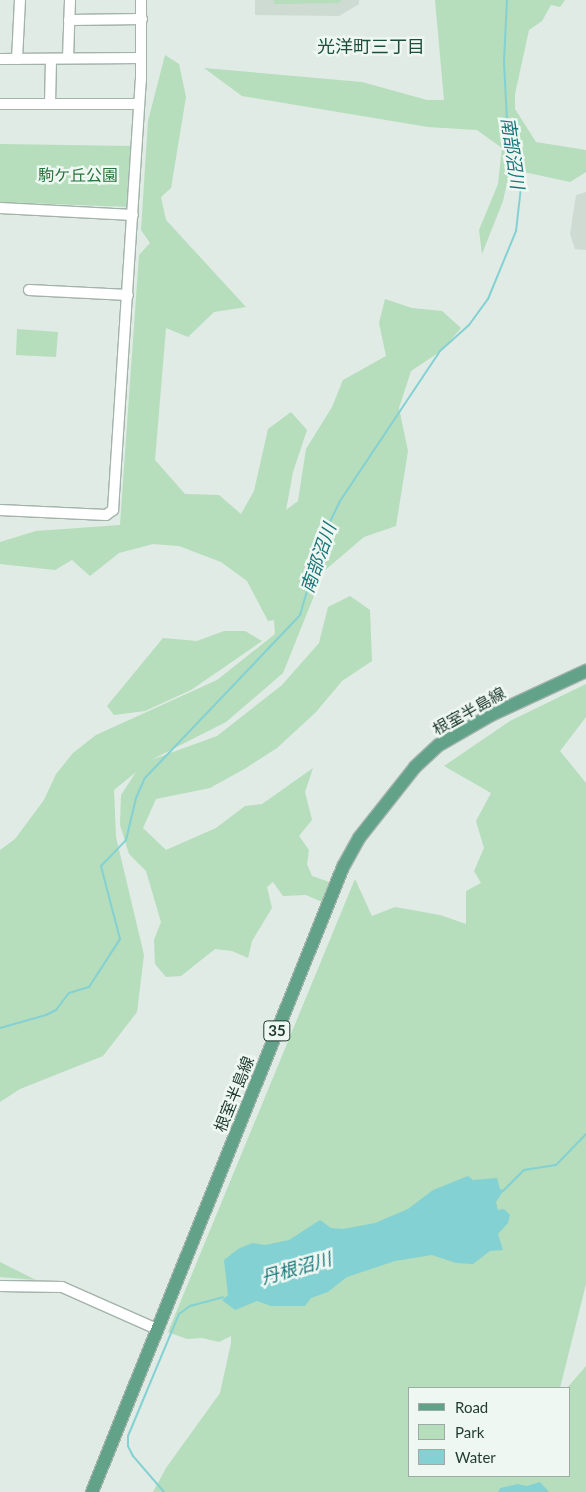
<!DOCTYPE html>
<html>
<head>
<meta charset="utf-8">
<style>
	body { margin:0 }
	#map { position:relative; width:586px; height:1492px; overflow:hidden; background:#dfebe4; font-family:Lato,"Noto Sans JP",sans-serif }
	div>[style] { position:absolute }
	.built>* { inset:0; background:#cddbd3 }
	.green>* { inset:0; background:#b6ddbc }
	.water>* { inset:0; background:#84d1d3 }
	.stream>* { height:2px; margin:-1px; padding:0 1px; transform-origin:1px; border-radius:1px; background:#84d1d3 }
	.roads { filter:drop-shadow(1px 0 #a2b3aa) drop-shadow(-1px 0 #a2b3aa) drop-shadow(0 1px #a2b3aa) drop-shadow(0 -1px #a2b3aa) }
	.minor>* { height:10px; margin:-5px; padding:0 5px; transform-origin:5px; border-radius:5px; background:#fff }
	.major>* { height:12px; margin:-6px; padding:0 6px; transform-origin:6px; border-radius:6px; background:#61a289 }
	span { translate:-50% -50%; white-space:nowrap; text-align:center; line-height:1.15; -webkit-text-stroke:5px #eff7f2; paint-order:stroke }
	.shield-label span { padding:1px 4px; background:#eff7f2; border:1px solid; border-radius:4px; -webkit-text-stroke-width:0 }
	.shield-label { font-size:15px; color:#1f3b30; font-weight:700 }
	.park-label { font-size:16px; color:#28743c }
	.street-label { font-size:16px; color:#1f3b30 }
	.neighbourhood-label { font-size:18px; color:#1b4e3b }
	.water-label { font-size:18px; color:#187679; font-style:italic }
	.legend { position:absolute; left:408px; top:1387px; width:162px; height:90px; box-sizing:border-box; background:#eff7f2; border:1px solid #9caca4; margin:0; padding:6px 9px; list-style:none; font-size:15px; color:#1f3b30 }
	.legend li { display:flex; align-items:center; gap:10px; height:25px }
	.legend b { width:25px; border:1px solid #9caca4 }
</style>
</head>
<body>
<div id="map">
	<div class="built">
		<i style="clip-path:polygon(255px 0,359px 0,359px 4px,339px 16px,255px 15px)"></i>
		<i style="clip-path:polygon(586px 192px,586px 250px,575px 249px,570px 234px,576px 195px)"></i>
	</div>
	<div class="green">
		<i style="clip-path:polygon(273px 0,342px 0,339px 3px,275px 4px)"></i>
		<i style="clip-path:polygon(435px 0,565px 0,560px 7px,551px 5px,542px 21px,529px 30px,515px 94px,515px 109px,536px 142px,586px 150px,586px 172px,570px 182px,510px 169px,503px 201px,482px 254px,479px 230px,498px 184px,502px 148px,477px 130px,428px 127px,242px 96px,204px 68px,362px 82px,427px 100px,444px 100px)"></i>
		<i style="clip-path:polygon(165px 55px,179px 64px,186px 97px,171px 188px,161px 197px,166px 220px,246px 307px,214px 312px,188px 337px,166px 328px,155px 460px,185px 494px,219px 495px,241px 514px,254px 491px,268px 429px,291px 412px,307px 430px,293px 472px,286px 510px,298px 501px,306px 449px,332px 407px,343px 380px,386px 356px,379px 323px,385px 299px,412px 308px,442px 311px,461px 328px,441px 351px,411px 371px,399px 408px,408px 451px,396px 526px,364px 537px,324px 571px,283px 673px,226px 722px,151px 760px,217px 736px,282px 685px,319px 643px,328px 607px,350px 596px,370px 610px,372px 661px,342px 681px,316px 712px,277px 748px,246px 768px,210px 788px,156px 799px,143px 828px,166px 850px,216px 828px,245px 806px,262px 804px,313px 768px,305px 792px,312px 820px,299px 836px,309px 850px,307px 864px,312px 876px,329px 882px,322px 902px,306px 895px,283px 896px,273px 882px,267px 887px,272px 908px,252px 941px,248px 958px,232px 951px,215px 949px,181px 976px,166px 977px,155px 964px,154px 940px,161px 922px,146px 871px,129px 854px,120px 825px,121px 795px,136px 772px,114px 790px,116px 837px,144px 955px,137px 1012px,103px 1056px,20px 1089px,0 1102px,0 850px,15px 839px,44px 800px,56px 774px,73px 753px,96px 735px,217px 680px,275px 634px,274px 620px,268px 621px,247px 581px,221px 562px,179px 546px,153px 544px,119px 553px,90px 576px,72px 560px,55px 570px,0 564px,0 542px,36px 531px,120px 525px,139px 255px,150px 243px,141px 230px,148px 121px)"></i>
		<i style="clip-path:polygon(0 144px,132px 146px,128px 207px,0 202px)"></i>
		<i style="clip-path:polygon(17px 329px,58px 332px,56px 357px,16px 355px)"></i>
		<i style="clip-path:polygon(224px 631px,245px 631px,262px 641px,191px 690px,145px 711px,114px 715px,107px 706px,163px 638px,197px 641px)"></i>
		<i style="clip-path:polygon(586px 684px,586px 717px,560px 751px,586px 783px,586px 1284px,560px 1388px,410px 1388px,410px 1476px,570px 1476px,567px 1388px,586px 1366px,586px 1492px,153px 1492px,166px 1468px,220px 1393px,231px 1343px,231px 1336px,219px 1342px,202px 1338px,187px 1339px,168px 1332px,355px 879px,372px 916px,395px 907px,440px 915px,466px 924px,466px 891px,481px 883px,474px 871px,484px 848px,476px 821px,491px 793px,444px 766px,510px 721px)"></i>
		<i style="clip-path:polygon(0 1262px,36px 1280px,0 1277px)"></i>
	</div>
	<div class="water">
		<i style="clip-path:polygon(468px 1176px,473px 1180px,497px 1178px,500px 1189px,504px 1190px,496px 1202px,498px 1210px,504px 1209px,510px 1215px,508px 1223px,498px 1234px,503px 1250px,490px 1251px,473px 1264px,456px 1263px,432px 1255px,395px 1261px,347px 1277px,328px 1292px,311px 1298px,305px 1306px,271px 1306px,257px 1301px,235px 1310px,222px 1300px,228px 1295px,224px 1260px,238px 1249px,252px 1243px,265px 1245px,289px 1240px,320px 1220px,331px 1228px,343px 1229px,375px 1223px,408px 1209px,433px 1190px)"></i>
		<i style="clip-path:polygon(540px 1482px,549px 1492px,498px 1492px,500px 1488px,518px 1484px,527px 1486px)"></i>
	</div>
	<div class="stream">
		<i style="left:0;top:1028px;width:48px;rotate:-15.8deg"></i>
		<i style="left:46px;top:1015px;width:11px;rotate:-27deg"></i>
		<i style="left:56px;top:1010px;width:21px;rotate:-53deg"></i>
		<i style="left:69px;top:993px;width:21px;rotate:-17deg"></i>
		<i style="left:89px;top:987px;width:57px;rotate:-57.1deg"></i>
		<i style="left:120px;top:939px;width:75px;rotate:-104.6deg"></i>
		<i style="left:101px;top:866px;width:36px;rotate:-46deg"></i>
		<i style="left:126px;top:840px;width:43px;rotate:-76.6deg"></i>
		<i style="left:136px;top:798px;width:22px;rotate:-66deg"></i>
		<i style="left:145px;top:778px;width:225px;rotate:-46.4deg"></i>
		<i style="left:300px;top:615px;width:82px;rotate:-73.8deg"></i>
		<i style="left:323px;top:536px;width:39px;rotate:-64deg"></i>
		<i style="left:340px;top:501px;width:180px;rotate:-56.3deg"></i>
		<i style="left:440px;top:351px;width:39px;rotate:-42deg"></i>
		<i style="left:469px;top:325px;width:32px;rotate:-54deg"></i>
		<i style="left:488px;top:299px;width:74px;rotate:-67.6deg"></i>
		<i style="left:516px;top:231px;width:44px;rotate:-83.5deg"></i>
		<i style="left:521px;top:187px;width:67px;rotate:-102deg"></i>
		<i style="left:507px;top:121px;width:60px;rotate:-92.9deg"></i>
		<i style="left:504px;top:61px;width:61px;rotate:-87.2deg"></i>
		<i style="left:503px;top:1191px;width:30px;rotate:-45deg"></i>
		<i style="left:524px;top:1170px;width:32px;rotate:-9deg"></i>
		<i style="left:556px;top:1165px;width:43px;rotate:-45.9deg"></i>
		<i style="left:164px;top:1492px;width:48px;rotate:-130.7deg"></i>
		<i style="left:133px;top:1456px;width:11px;rotate:-117deg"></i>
		<i style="left:128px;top:1446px;width:10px;rotate:-90deg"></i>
		<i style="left:128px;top:1436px;width:132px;rotate:-67.3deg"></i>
		<i style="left:179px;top:1314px;width:14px;rotate:-36deg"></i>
		<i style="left:190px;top:1306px;width:34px;rotate:-15deg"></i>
	</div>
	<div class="roads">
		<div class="minor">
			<i style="left:69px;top:20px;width:73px;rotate:-0.8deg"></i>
			<i style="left:68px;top:58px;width:58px;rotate:-88deg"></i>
			<i style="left:0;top:59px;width:141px;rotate:-0.4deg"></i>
			<i style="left:17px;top:59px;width:59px;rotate:-87.1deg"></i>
			<i style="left:0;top:104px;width:139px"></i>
			<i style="left:50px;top:104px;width:45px;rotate:-88.7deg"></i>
			<i style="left:0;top:208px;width:133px;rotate:3deg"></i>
			<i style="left:29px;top:290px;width:99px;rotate:2.9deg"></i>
			<i style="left:0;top:510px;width:106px;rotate:2.7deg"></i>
			<i style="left:106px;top:515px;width:9px;rotate:-36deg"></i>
			<i style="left:113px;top:510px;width:431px;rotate:-86.3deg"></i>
			<i style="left:141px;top:80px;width:80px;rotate:-90deg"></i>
			<i style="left:0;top:1286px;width:62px;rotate:0.9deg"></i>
			<i style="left:62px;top:1287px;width:104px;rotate:23.9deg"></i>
		</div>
		<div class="major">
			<i style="left:92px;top:1492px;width:674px;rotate:-68.12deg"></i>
			<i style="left:343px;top:867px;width:33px;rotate:-61deg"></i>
			<i style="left:359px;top:838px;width:90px;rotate:-51.7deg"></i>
			<i style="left:415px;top:767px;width:33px;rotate:-43deg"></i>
			<i style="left:439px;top:745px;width:60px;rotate:-30deg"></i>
			<i style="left:491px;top:715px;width:105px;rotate:-24.9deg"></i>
		</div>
	</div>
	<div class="shield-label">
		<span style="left:277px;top:1031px">35</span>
	</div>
	<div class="park-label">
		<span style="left:78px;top:175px">駒ケ丘公園</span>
	</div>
	<div class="street-label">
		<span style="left:469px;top:711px;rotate:-29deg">根室半島線</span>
		<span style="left:234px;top:1094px;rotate:-68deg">根室半島線</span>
	</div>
	<div class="neighbourhood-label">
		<span style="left:371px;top:46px">光洋町三丁目</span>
	</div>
	<div class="water-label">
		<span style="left:513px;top:153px;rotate:82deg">南部沼川</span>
		<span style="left:318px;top:558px;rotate:-71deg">南部沼川</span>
		<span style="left:296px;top:1268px;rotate:-16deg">丹根沼川</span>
	</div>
	<ul class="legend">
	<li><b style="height:6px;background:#61a289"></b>Road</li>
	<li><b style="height:14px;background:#b6ddbc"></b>Park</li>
	<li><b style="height:14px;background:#84d1d3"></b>Water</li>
	</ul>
</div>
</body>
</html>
